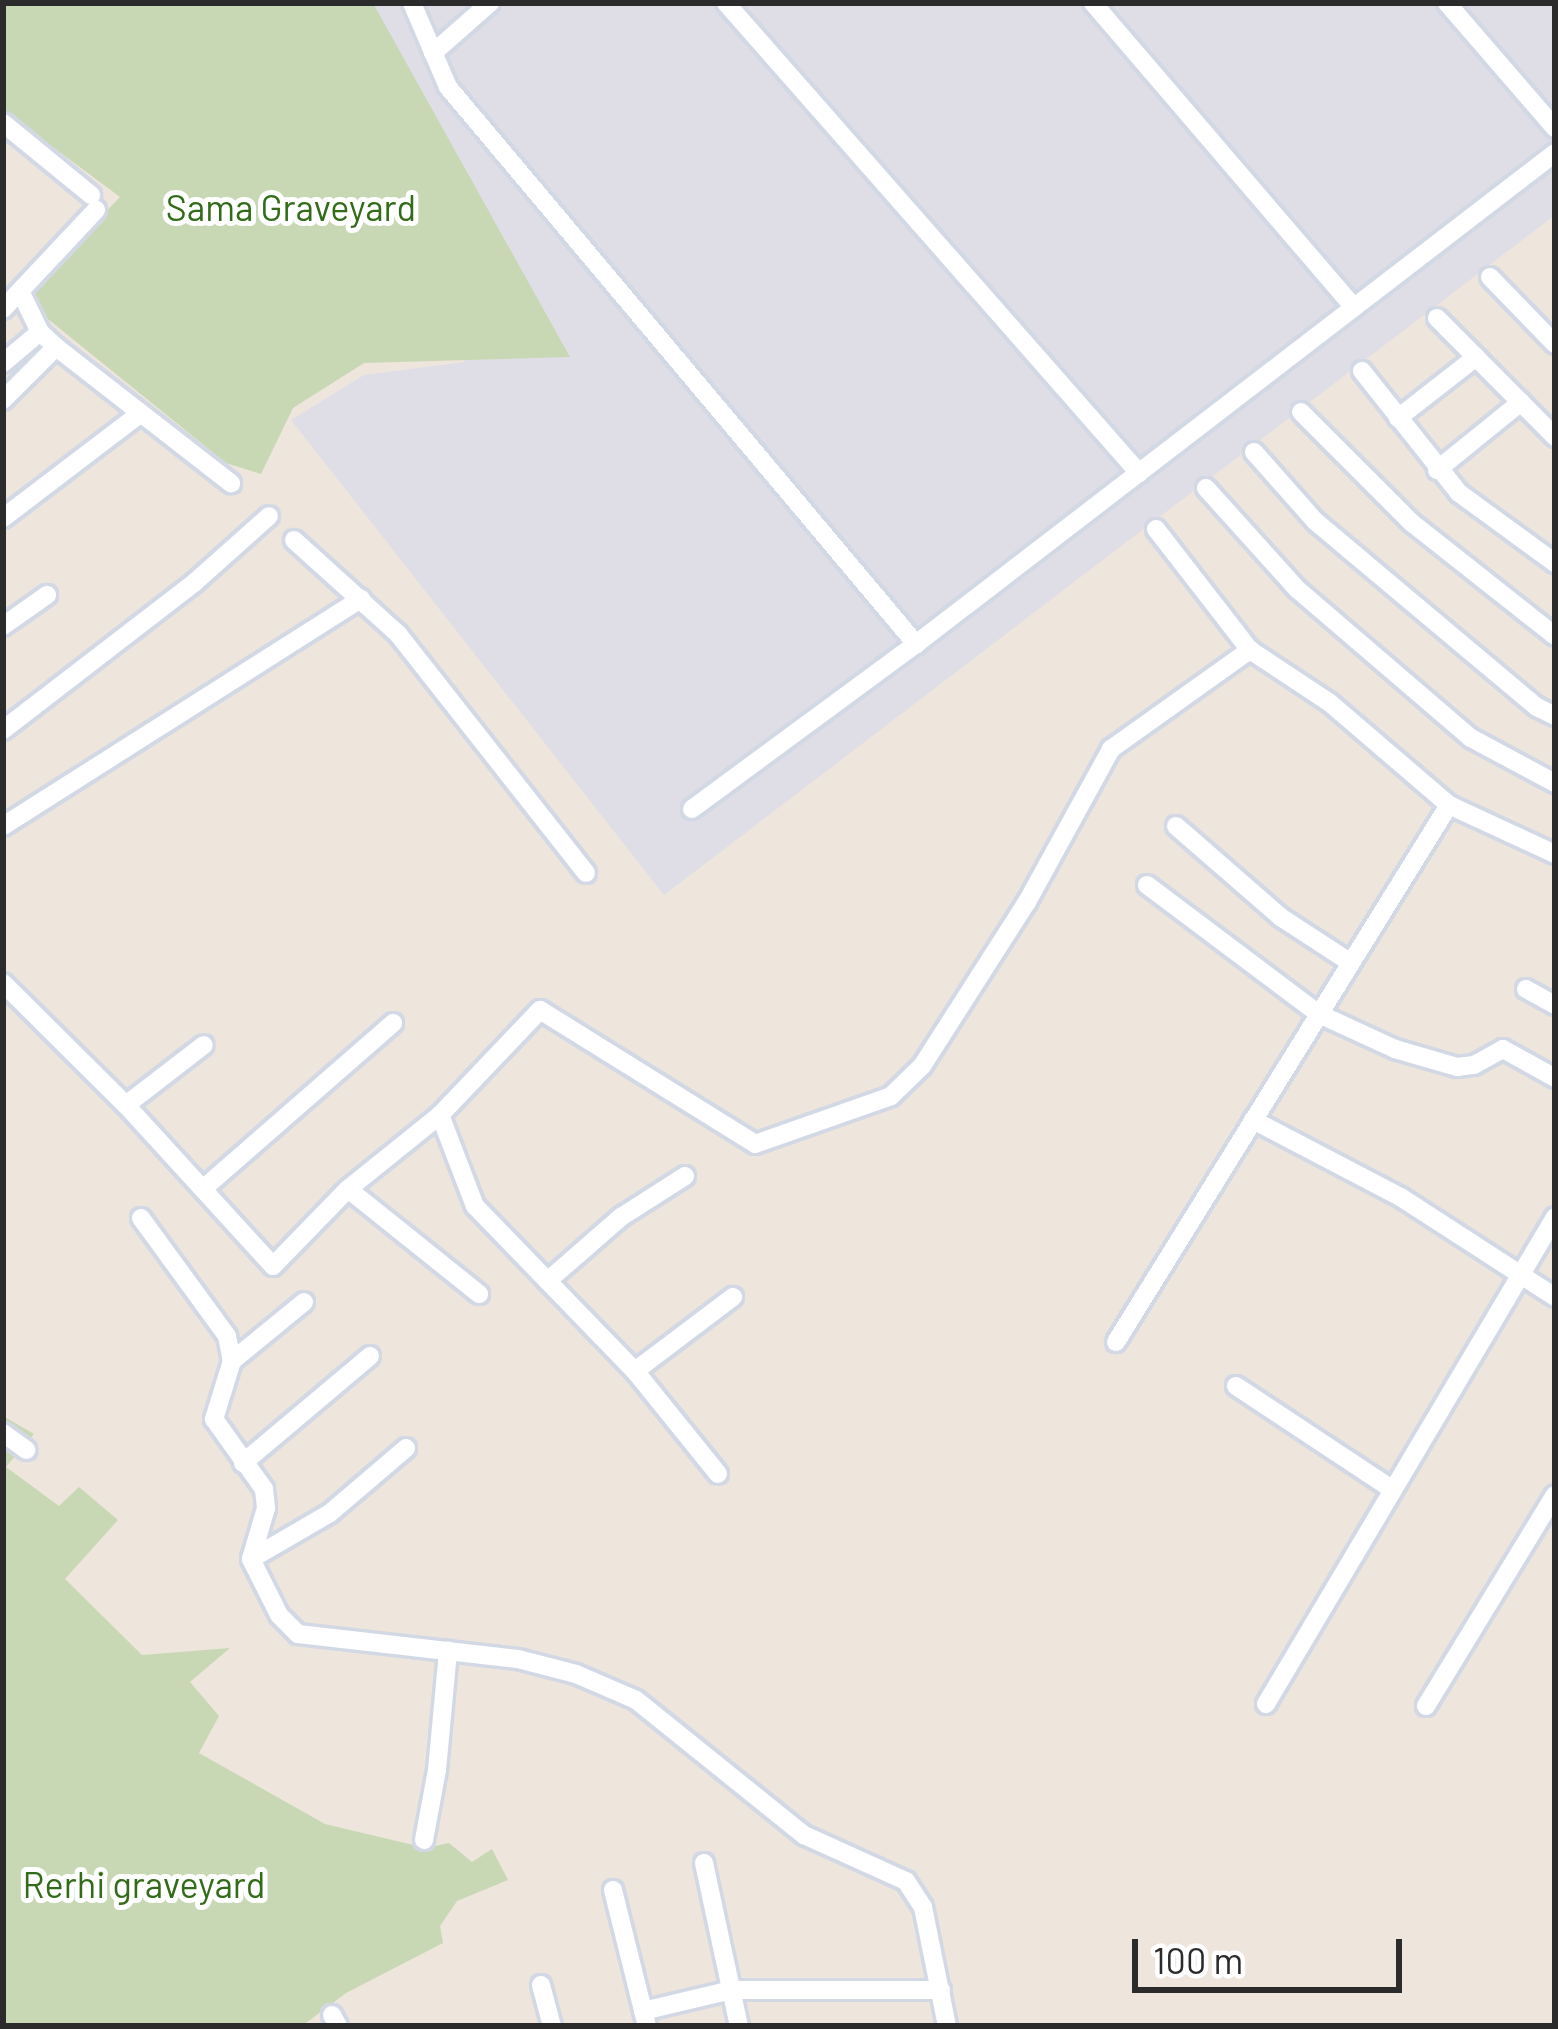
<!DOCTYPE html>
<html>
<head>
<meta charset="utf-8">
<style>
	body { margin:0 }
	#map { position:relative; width:1558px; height:2029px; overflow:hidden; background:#eee5dd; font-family:Barlow,sans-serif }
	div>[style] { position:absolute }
	.industrial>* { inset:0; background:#dfdee6 }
	.cemetery>* { inset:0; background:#c9d8b4 }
	.roads { filter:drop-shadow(3px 0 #d2d8e4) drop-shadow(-3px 0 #d2d8e4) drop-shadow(0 3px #d2d8e4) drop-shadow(0 -3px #d2d8e4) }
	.street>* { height:18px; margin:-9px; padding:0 9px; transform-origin:9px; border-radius:9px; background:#fff }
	span { translate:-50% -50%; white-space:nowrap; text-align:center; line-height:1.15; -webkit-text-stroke:10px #fff; paint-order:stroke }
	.park-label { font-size:36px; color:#326c18 }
	.frame { position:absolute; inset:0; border:6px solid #2b2b2b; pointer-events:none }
	.scale { position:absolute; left:1132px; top:1939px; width:270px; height:54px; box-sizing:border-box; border:6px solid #2b2b2b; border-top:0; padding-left:15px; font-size:36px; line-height:42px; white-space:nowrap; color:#2b2b2b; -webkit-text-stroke:9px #fff; paint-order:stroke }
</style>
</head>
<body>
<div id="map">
	<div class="industrial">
		<i style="clip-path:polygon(307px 3px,1555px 3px,1555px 215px,664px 895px,291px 420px,364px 375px,465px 362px)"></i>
	</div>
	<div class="cemetery">
		<i style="clip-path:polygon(3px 3px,373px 3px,570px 357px,364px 363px,293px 408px,261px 474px,226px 463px,33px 307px,38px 283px,120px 197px,3px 110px)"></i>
		<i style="clip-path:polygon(3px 1416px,34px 1434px,6px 1467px,59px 1506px,79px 1487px,118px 1520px,65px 1579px,142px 1655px,230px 1648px,190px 1682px,219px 1716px,199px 1753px,325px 1824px,426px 1848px,449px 1843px,472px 1862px,492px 1849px,508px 1880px,457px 1901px,440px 1926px,443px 1943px,346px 1993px,302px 2026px,3px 2026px)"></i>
	</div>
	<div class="roads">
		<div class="street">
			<i style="left:412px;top:3px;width:91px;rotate:66.8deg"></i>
			<i style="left:448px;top:87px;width:728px;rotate:49.96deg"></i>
			<i style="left:916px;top:644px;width:806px;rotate:-37.54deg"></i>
			<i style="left:726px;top:3px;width:626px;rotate:48.69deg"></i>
			<i style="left:1093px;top:3px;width:401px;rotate:49.4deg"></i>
			<i style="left:1447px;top:3px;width:165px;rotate:49.2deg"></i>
			<i style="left:433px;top:53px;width:76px;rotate:-41.3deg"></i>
			<i style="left:3px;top:123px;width:114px;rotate:39.3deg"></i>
			<i style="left:1490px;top:277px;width:93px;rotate:45.9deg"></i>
			<i style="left:22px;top:295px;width:41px;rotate:64.1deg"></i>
			<i style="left:40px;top:332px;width:22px;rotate:43deg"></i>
			<i style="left:56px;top:347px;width:222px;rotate:37.9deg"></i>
			<i style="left:3px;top:309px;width:136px;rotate:-46.8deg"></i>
			<i style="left:1437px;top:318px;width:168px;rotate:45.2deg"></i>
			<i style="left:3px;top:363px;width:48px;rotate:-40deg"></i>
			<i style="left:1362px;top:371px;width:156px;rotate:51.5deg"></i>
			<i style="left:1459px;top:493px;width:119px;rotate:36.1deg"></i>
			<i style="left:3px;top:400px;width:75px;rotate:-45deg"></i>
			<i style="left:1301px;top:412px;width:157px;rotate:45deg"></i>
			<i style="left:1412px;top:523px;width:182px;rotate:38.3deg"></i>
			<i style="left:1398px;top:418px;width:99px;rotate:-38deg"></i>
			<i style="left:1254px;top:452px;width:92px;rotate:48.5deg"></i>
			<i style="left:1315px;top:521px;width:290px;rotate:40deg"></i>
			<i style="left:1537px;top:707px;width:20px;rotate:27deg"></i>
			<i style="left:1437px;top:470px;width:108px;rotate:-39deg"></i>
			<i style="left:1206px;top:488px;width:136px;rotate:48deg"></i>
			<i style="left:1297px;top:589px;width:229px;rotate:40.6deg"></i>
			<i style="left:1471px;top:738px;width:95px;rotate:28.2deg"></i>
			<i style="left:3px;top:518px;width:170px;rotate:-37.3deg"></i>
			<i style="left:1156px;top:529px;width:153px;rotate:52.2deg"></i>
			<i style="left:1250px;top:650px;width:96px;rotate:33.5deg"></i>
			<i style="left:1330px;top:703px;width:157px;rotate:40.6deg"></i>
			<i style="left:1449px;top:805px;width:117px;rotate:24.8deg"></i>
			<i style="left:294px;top:540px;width:140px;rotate:42.1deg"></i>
			<i style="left:398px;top:634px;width:304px;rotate:51.8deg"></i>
			<i style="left:3px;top:626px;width:54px;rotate:-35.2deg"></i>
			<i style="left:3px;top:730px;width:242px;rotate:-37.6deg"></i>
			<i style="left:195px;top:582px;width:99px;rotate:-41.7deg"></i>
			<i style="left:692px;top:809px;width:278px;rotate:-36.4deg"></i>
			<i style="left:3px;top:826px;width:424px;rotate:-32.4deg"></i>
			<i style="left:1176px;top:826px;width:140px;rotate:41deg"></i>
			<i style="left:1282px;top:918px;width:82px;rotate:33.1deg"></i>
			<i style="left:1147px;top:885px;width:215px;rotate:36.9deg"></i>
			<i style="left:1319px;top:1014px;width:84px;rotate:24.7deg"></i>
			<i style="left:1395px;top:1049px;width:65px;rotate:16.2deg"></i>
			<i style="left:1457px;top:1067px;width:17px;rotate:-7deg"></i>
			<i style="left:1474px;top:1065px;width:33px;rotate:-29deg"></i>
			<i style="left:1503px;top:1049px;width:60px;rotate:29.1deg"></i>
			<i style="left:3px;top:983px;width:173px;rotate:44.8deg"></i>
			<i style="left:126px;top:1105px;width:218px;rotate:47.6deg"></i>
			<i style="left:273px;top:1266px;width:107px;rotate:-45.8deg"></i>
			<i style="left:348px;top:1189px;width:118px;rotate:-38.8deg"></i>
			<i style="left:440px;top:1115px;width:145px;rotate:-46.4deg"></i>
			<i style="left:540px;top:1010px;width:253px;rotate:31.9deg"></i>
			<i style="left:755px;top:1144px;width:144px;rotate:-19.4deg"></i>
			<i style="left:891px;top:1096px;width:43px;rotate:-44.1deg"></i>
			<i style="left:922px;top:1066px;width:195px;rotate:-57.4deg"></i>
			<i style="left:1027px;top:902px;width:175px;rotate:-61.2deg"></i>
			<i style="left:1111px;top:749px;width:171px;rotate:-35.5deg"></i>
			<i style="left:1526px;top:989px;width:33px;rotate:29deg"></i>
			<i style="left:126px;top:1105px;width:98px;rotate:-37.6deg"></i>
			<i style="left:440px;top:1115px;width:97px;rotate:69deg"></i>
			<i style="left:475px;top:1206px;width:230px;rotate:45.9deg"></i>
			<i style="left:635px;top:1371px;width:132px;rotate:51.1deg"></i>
			<i style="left:1253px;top:1120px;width:168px;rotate:27.6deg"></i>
			<i style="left:1402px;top:1198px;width:182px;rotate:32.9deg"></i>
			<i style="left:204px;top:1188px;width:251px;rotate:-41.1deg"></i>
			<i style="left:348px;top:1189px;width:168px;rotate:38.7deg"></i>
			<i style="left:141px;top:1218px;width:146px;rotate:53.9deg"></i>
			<i style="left:227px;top:1336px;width:25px;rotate:79deg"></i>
			<i style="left:232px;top:1361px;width:61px;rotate:107.2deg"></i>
			<i style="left:214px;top:1419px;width:86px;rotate:54.5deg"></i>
			<i style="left:264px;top:1489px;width:19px;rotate:84deg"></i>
			<i style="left:266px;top:1508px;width:53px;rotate:106.4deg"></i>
			<i style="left:251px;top:1559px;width:63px;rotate:63.4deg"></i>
			<i style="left:279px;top:1615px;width:27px;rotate:45deg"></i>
			<i style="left:298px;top:1634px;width:221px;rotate:6.5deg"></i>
			<i style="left:518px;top:1659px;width:60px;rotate:14.5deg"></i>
			<i style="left:576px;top:1674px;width:65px;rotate:23.4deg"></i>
			<i style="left:636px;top:1700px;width:216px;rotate:38.8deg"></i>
			<i style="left:804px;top:1835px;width:112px;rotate:24.3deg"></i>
			<i style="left:906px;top:1881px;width:31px;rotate:57deg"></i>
			<i style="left:923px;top:1907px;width:121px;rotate:78.6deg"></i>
			<i style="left:551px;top:1278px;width:93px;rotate:-41.1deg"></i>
			<i style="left:621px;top:1217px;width:76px;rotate:-32.6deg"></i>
			<i style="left:1116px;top:1342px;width:632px;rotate:-58.2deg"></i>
			<i style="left:232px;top:1361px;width:93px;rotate:-39.3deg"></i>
			<i style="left:635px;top:1371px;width:123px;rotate:-37.1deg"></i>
			<i style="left:1236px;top:1386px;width:188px;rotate:33.5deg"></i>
			<i style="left:3px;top:1433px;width:29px;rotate:36deg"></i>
			<i style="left:243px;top:1463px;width:166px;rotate:-40.1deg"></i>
			<i style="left:251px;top:1559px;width:91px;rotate:-30.2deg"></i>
			<i style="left:330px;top:1513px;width:100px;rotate:-40.5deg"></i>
			<i style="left:1266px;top:1704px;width:566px;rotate:-59.31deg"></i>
			<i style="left:1426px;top:1706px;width:247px;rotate:-58.6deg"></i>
			<i style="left:424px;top:1840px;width:71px;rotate:-79.5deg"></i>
			<i style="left:437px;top:1770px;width:120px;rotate:-84.7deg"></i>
			<i style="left:704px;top:1863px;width:167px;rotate:77.9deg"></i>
			<i style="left:613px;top:1890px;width:140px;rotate:76deg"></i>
			<i style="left:541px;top:1985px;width:42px;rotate:75deg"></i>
			<i style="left:643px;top:2011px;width:91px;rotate:-13.3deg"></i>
			<i style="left:732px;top:1990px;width:209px"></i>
			<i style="left:332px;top:2015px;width:13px;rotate:61deg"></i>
		</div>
	</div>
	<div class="park-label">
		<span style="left:291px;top:207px">Sama Graveyard</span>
		<span style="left:144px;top:1884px">Rerhi graveyard</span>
	</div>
	<div class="frame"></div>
	<div class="scale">100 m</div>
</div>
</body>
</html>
